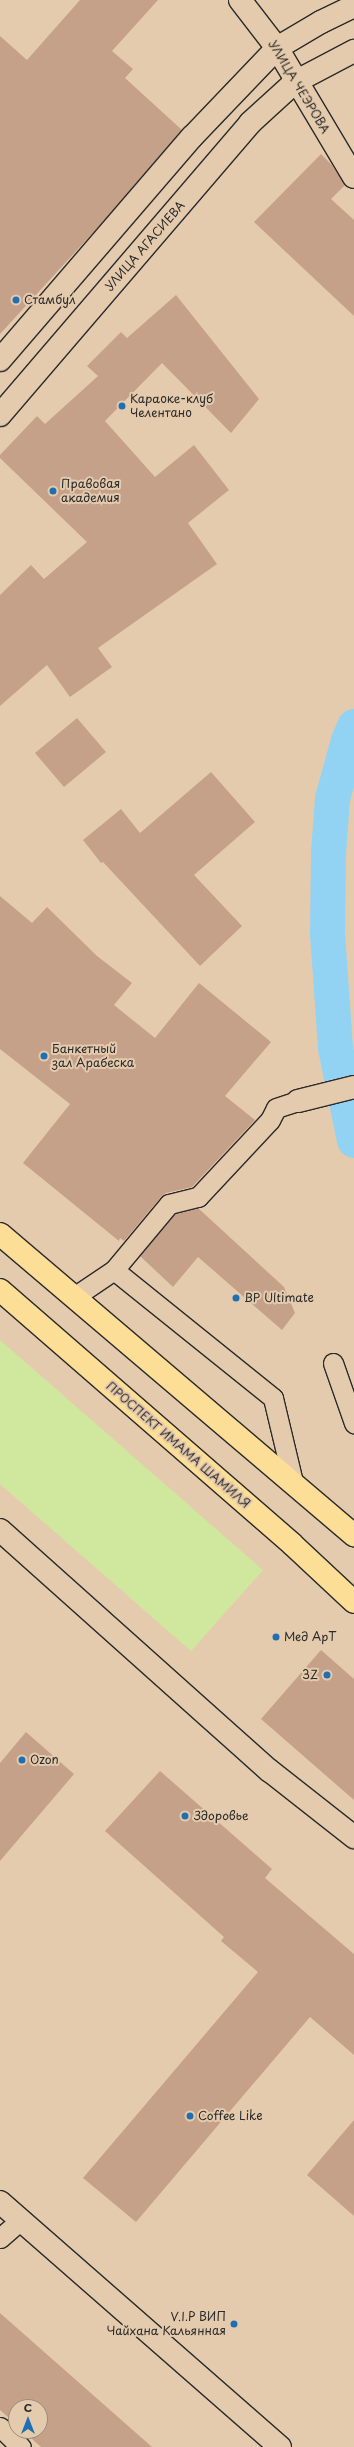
<!DOCTYPE html>
<html>
<head>
<meta charset="utf-8">
<style>
	body { margin:0 }
	#map { position:relative; width:354px; height:2447px; overflow:hidden; background:#e5cbad; font-family:"Playpen Sans",sans-serif }
	div>[style] { position:absolute }
	.green>* { inset:0; background:#cfe89d }
	.canal>* { height:35px; margin:-17.5px; padding:0 17.5px; transform-origin:17.5px; border-radius:17.5px; background:#92d3f3 }
	.building>* { inset:0; background:#c6a18a }
	.roads { filter:drop-shadow(1px 0 #2b2b2b) drop-shadow(-1px 0 #2b2b2b) drop-shadow(0 1px #2b2b2b) drop-shadow(0 -1px #2b2b2b) }
	.service>* { height:19px; margin:-9.5px; padding:0 9.5px; transform-origin:9.5px; border-radius:9.5px; background:#e5cbad }
	.pedestrian>* { height:22px; margin:-11px; padding:0 11px; transform-origin:11px; border-radius:11px; background:#e5cbad }
	.minor>* { height:22px; margin:-11px; padding:0 11px; transform-origin:11px; border-radius:11px; background:#e5cbad }
	.secondary>* { height:22px; margin:-11px; padding:0 11px; transform-origin:11px; border-radius:11px; background:#e5cbad }
	.primary>* { height:22px; margin:-11px; padding:0 11px; transform-origin:11px; border-radius:11px; background:#fcde96 }
	.dots>* { width:11px; height:11px; translate:-50% -50%; box-sizing:border-box; border:2px solid #e5cbad; border-radius:50% }
	span { translate:-50% -50%; white-space:nowrap; text-align:center; line-height:1.15; -webkit-text-stroke:4px #e5cbad; paint-order:stroke }
	.street-label { font-size:12px; color:#2b2b2b }
	.poi-label { font-size:12px; color:#2b2b2b }
	.left { translate:0 -50%; text-align:left }
	.right { translate:-100% -50%; text-align:right }
	.north { position:absolute; left:8px; top:2399px; width:40px; height:40px; box-sizing:border-box; background:#e5cbad; border:1px solid #9b8b79; border-radius:50%; rotate:0deg; font-size:11px; font-weight:700; line-height:16px; text-align:center; color:#2b2b2b }
	.north::after { content:''; display:block; margin:auto; width:14px; height:18px; background:#1f6fb2; clip-path:polygon(50% 0,100% 100%,50% 72%,0 100%) }
</style>
</head>
<body>
<div id="map">
	<div class="green">
		<i style="clip-path:polygon(0 1340px,263px 1570px,191px 1651px,0 1484px)"></i>
	</div>
	<div class="canal">
		<i style="left:354px;top:726px;width:15px;rotate:113deg"></i>
		<i style="left:348px;top:740px;width:60px;rotate:105.4deg"></i>
		<i style="left:332px;top:798px;width:54px;rotate:94.2deg"></i>
		<i style="left:328px;top:852px;width:81px;rotate:90.7deg"></i>
		<i style="left:327px;top:933px;width:115px;rotate:86deg"></i>
		<i style="left:335px;top:1048px;width:94px;rotate:78.3deg"></i>
	</div>
	<div class="building">
		<i style="clip-path:polygon(80px 0,158px 0,112px 51px,133px 69px,125px 78px,182px 130px,100px 225px,0 334px,0 36px,27px 60px)"></i>
		<i style="clip-path:polygon(321px 154px,332px 165px,345px 185px,331px 199px,354px 220px,354px 316px,254px 222px)"></i>
		<i style="clip-path:polygon(176px 295px,259px 399px,231px 433px,162px 363px,105px 421px,155px 477px,194px 445px,229px 490px,188px 523px,217px 564px,98px 648px,112px 667px,70px 697px,47px 665px,0 706px,0 595px,31px 565px,44px 579px,87px 542px,0 458px,0 455px,37px 416px,45px 424px,98px 376px,87px 366px,121px 332px,127px 338px)"></i>
		<i style="clip-path:polygon(77px 718px,106px 752px,64px 787px,35px 753px)"></i>
		<i style="clip-path:polygon(211px 772px,255px 822px,194px 875px,242px 926px,200px 966px,103px 862px,101px 863px,83px 840px,121px 809px,140px 833px)"></i>
		<i style="clip-path:polygon(0 896px,32px 923px,47px 907px,97px 956px,132px 983px,114px 1005px,155px 1038px,199px 983px,271px 1042px,225px 1096px,255px 1120px,192px 1187px,166px 1193px,161px 1197px,124px 1241px,120px 1238px,119px 1241px,23px 1163px,70px 1104px,0 1049px)"></i>
		<i style="clip-path:polygon(198px 1208px,284px 1287px,295px 1313px,282px 1330px,198px 1257px,173px 1287px,140px 1256px,175px 1214px)"></i>
		<i style="clip-path:polygon(321px 1650px,354px 1679px,354px 1800px,261px 1719px)"></i>
		<i style="clip-path:polygon(26px 1732px,74px 1774px,0 1861px,0 1763px)"></i>
		<i style="clip-path:polygon(160px 1771px,272px 1869px,265px 1878px,354px 1954px,354px 2055px,310px 2017px,136px 2222px,83px 2178px,258px 1972px,221px 1941px,224px 1937px,105px 1831px)"></i>
		<i style="clip-path:polygon(354px 2120px,354px 2216px,307px 2175px)"></i>
		<i style="clip-path:polygon(0 2313px,152px 2447px,41px 2447px,23px 2431px,40px 2431px,40px 2407px,16px 2407px,16px 2424px,0 2410px)"></i>
	</div>
	<div class="roads">
		<div class="service">
			<i style="left:114px;top:1270px;width:86px;rotate:-50.2deg"></i>
			<i style="left:169px;top:1204px;width:30px;rotate:-14deg"></i>
			<i style="left:198px;top:1197px;width:105px;rotate:-46.9deg"></i>
			<i style="left:270px;top:1120px;width:13px;rotate:-63deg"></i>
			<i style="left:276px;top:1108px;width:23px;rotate:-18deg"></i>
			<i style="left:74px;top:1297px;width:48px;rotate:-34deg"></i>
			<i style="left:114px;top:1270px;width:204px;rotate:38.8deg"></i>
			<i style="left:273px;top:1398px;width:86px;rotate:76.6deg"></i>
			<i style="left:333px;top:1363px;width:64px;rotate:70.7deg"></i>
			<i style="left:0;top:2238px;width:28px;rotate:-41deg"></i>
			<i style="left:0;top:2427px;width:29px;rotate:44deg"></i>
		</div>
		<div class="pedestrian">
			<i style="left:298px;top:1101px;width:58px;rotate:-14deg"></i>
		</div>
		<div class="minor">
			<i style="left:240px;top:0;width:61px;rotate:52.4deg"></i>
			<i style="left:277px;top:48px;width:150px;rotate:59.2deg"></i>
			<i style="left:0;top:1530px;width:362px;rotate:41.8deg"></i>
			<i style="left:270px;top:1771px;width:107px;rotate:38.2deg"></i>
			<i style="left:0;top:2202px;width:372px;rotate:41.2deg"></i>
		</div>
		<div class="secondary">
			<i style="left:0;top:360px;width:294px;rotate:-49.3deg"></i>
			<i style="left:192px;top:137px;width:123px;rotate:-46.3deg"></i>
			<i style="left:277px;top:48px;width:51px;rotate:-30.6deg"></i>
			<i style="left:321px;top:22px;width:37px;rotate:-26deg"></i>
			<i style="left:0;top:415px;width:384px;rotate:-49.4deg"></i>
			<i style="left:250px;top:123px;width:61px;rotate:-42.3deg"></i>
			<i style="left:295px;top:82px;width:67px;rotate:-27.7deg"></i>
		</div>
		<div class="primary">
			<i style="left:0;top:1234px;width:465px;rotate:40.4deg"></i>
			<i style="left:0;top:1290px;width:387px;rotate:41deg"></i>
			<i style="left:292px;top:1544px;width:85px;rotate:43.1deg"></i>
		</div>
	</div>
	<div class="dots">
		<i style="left:16px;top:300px;background:#1f6fb2"></i>
		<i style="left:122px;top:406px;background:#1f6fb2"></i>
		<i style="left:53px;top:491px;background:#1f6fb2"></i>
		<i style="left:44px;top:1056px;background:#1f6fb2"></i>
		<i style="left:236px;top:1298px;background:#1f6fb2"></i>
		<i style="left:276px;top:1637px;background:#1f6fb2"></i>
		<i style="left:327px;top:1675px;background:#1f6fb2"></i>
		<i style="left:22px;top:1760px;background:#1f6fb2"></i>
		<i style="left:185px;top:1816px;background:#1f6fb2"></i>
		<i style="left:190px;top:2116px;background:#1f6fb2"></i>
		<i style="left:234px;top:2324px;background:#1f6fb2"></i>
	</div>
	<div class="street-label">
		<span style="left:299px;top:87px;rotate:59deg">УЛИЦА ЧЕЭРОВА</span>
		<span style="left:145px;top:246px;rotate:-49deg">УЛИЦА АГАСИЕВА</span>
		<span style="left:178px;top:1445px;rotate:41deg">ПРОСПЕКТ ИМАМА ШАМИЛЯ</span>
	</div>
	<div class="poi-label">
		<span class="left" style="left:24px;top:300px">Стамбул</span>
		<span class="left" style="left:130px;top:406px">Караоке-клуб<br>Челентано</span>
		<span class="left" style="left:61px;top:491px">Правовая<br>академия</span>
		<span class="left" style="left:52px;top:1056px">Банкетный<br>зал Арабеска</span>
		<span class="left" style="left:244px;top:1298px">BP Ultimate</span>
		<span class="left" style="left:284px;top:1637px">Мед АрТ</span>
		<span class="right" style="left:318px;top:1675px">3Z</span>
		<span class="left" style="left:30px;top:1760px">Ozon</span>
		<span class="left" style="left:194px;top:1816px">Здоровье</span>
		<span class="left" style="left:198px;top:2116px">Coffee Like</span>
		<span class="right" style="left:226px;top:2324px">V.I.P ВИП<br>Чайхана Кальянная</span>
	</div>
	<div class="north">С</div>
</div>
</body>
</html>
